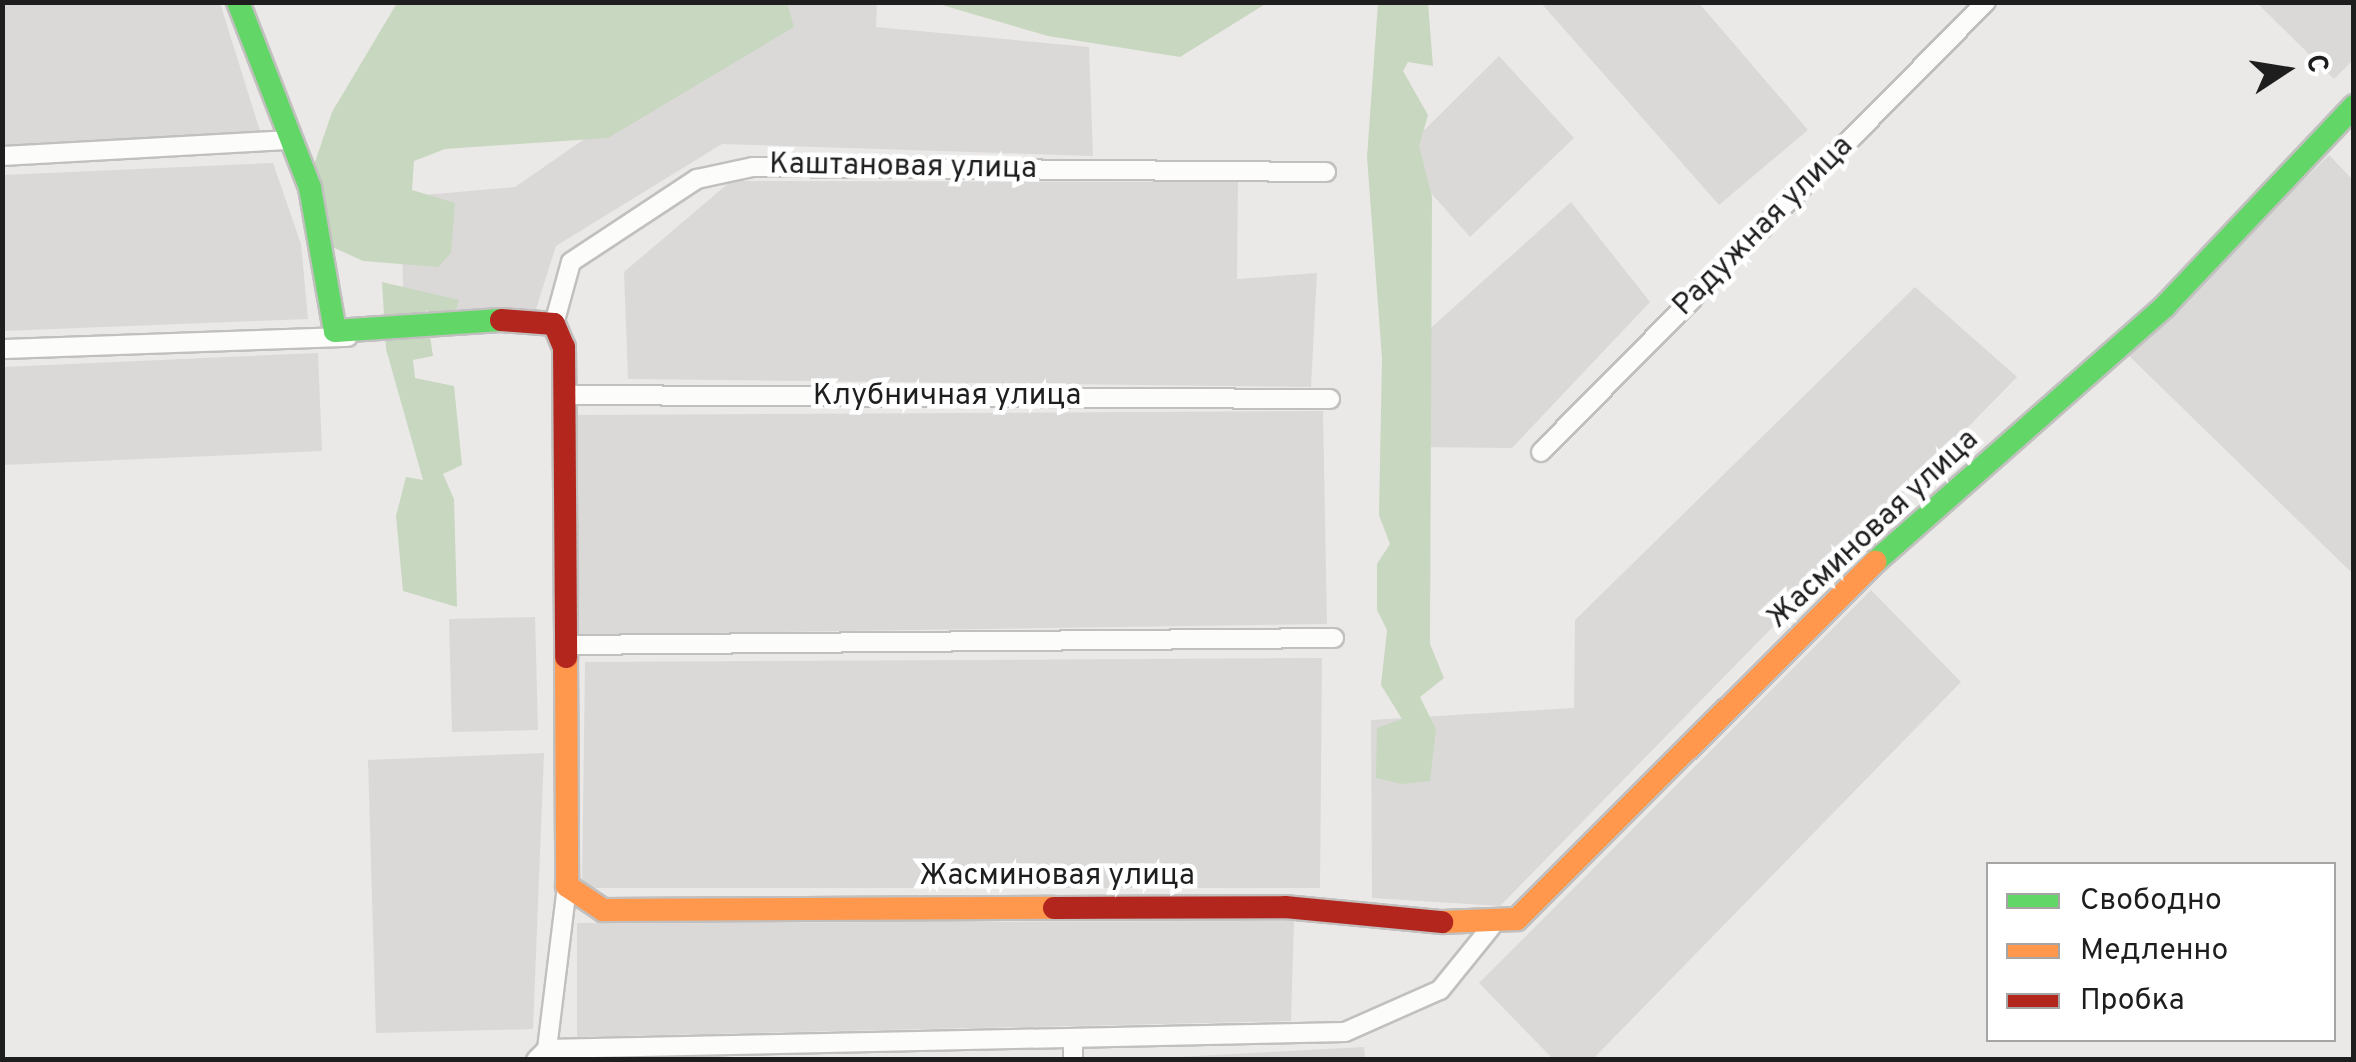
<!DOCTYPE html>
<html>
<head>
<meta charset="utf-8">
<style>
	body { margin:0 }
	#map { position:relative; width:2356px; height:1062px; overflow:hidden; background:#ebe9e7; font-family:Overpass,sans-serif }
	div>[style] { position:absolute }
	.residential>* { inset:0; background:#dad9d8 }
	.forest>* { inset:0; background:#c8d7bf }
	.roads { filter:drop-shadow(2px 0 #c1c0bf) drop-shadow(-2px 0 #c1c0bf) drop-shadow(0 2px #c1c0bf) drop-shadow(0 -2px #c1c0bf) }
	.street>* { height:18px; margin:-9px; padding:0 9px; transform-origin:9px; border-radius:9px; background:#fcfcfb }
	.fast>* { height:22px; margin:-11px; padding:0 11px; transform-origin:11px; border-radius:11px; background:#63d668 }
	.slow>* { height:22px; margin:-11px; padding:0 11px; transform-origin:11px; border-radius:11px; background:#ff974d }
	.jam>* { height:22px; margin:-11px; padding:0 11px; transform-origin:11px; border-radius:11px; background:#b3261e }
	span { translate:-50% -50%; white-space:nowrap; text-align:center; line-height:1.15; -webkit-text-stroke:9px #fff; paint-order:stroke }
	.street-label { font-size:30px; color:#1e1e1e }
	.frame { position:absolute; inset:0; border:5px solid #1e1e1e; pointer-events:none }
	.legend { position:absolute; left:1986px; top:862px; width:350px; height:180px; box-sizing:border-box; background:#fff; border:2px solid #a5a5a5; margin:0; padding:12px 18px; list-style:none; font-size:30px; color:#1e1e1e }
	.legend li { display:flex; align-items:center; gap:20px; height:50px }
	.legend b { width:50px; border:2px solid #a5a5a5 }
	.north { position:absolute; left:2236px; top:20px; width:100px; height:100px; -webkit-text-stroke:8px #fff; paint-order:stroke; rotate:78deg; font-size:28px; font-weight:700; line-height:40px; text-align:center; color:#1e1e1e }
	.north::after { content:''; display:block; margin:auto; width:35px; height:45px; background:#1e1e1e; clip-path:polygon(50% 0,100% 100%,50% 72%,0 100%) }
</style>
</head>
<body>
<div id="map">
	<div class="residential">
		<i style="clip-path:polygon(3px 3px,220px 3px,261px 134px,3px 149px)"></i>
		<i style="clip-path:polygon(734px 3px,877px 3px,876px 27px,1089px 47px,1093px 156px,722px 144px,556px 246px,536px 309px,404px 309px,400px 197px,515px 187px,725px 42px)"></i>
		<i style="clip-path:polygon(1541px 3px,1699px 3px,1808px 130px,1719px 205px)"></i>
		<i style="clip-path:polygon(2257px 3px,2353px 3px,2353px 60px,2334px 79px)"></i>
		<i style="clip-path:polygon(1499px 56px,1574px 138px,1470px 237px,1398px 156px)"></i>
		<i style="clip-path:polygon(2329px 155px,2353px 180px,2353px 574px,2126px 353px)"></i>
		<i style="clip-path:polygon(273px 163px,301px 244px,308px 319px,3px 331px,3px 175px)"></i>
		<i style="clip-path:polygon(731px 181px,1238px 182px,1237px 279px,1317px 273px,1311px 387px,628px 379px,624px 272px)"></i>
		<i style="clip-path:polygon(1571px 202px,1650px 302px,1512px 448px,1413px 447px,1403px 353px)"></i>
		<i style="clip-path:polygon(1915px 287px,2017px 377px,1500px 906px,1372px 898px,1371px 720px,1574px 708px,1575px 620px)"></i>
		<i style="clip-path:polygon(318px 353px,322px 451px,3px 465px,3px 367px)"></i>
		<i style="clip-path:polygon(1323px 411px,1327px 624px,577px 635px,578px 415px)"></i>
		<i style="clip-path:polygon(1871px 590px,1961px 682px,1593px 1059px,1553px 1059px,1479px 983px)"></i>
		<i style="clip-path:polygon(535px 617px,538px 730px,452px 732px,449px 619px)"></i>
		<i style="clip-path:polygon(1322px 658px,1320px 888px,582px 888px,585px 662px)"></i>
		<i style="clip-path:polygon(544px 753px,533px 1029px,376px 1033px,368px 760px)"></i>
		<i style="clip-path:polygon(1294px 921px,1291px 1021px,577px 1037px,577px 923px)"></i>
		<i style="clip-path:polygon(1364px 1047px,1365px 1059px,1138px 1059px)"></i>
	</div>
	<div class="forest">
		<i style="clip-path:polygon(397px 3px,787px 3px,794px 27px,608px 138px,445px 149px,414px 161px,412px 190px,455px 203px,451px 253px,438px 267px,363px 261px,326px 244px,315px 162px,332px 112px)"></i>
		<i style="clip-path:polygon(935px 3px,1267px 2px,1267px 3px,1180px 57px,1048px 36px)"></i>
		<i style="clip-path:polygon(1378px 3px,1428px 3px,1433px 66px,1408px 62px,1403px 71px,1428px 115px,1419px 146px,1432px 197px,1430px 644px,1444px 678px,1420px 697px,1436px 729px,1430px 781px,1402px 784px,1376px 778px,1377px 728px,1402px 719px,1381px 685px,1387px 630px,1377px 610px,1377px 564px,1390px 544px,1379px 515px,1382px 358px,1367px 157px)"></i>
		<i style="clip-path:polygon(382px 282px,459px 300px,452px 323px,426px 310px,433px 356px,413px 360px,415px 378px,454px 386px,462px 465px,443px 474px,454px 499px,457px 607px,403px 591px,396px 516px,406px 477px,423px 480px,386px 349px)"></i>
	</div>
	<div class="roads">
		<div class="street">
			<i style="left:2px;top:156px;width:289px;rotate:-3.2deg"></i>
			<i style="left:554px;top:324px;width:64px;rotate:-74.7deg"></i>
			<i style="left:571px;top:262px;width:151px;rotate:-33.4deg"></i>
			<i style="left:697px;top:179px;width:57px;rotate:-12.1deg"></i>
			<i style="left:753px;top:167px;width:573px;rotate:0.5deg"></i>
			<i style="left:2px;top:349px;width:346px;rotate:-2deg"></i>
			<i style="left:564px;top:395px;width:766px;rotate:0.3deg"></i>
			<i style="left:1541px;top:452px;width:633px;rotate:-45.32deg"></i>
			<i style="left:566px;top:645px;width:768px;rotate:-0.52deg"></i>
			<i style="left:1073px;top:1039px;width:21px;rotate:90deg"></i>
			<i style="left:547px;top:1049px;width:798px;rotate:-1.22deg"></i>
			<i style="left:1345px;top:1032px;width:104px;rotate:-23.9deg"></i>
			<i style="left:1440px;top:990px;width:81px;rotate:-51deg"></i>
			<i style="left:536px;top:1060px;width:16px;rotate:-45deg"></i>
			<i style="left:547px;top:1049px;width:164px;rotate:-83deg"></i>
		</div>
		<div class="fast">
			<i style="left:238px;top:2px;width:199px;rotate:68.8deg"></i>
			<i style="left:310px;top:188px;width:145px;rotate:80.1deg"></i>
			<i style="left:335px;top:331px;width:166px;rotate:-3.8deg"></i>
			<i style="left:1875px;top:562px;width:387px;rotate:-41.4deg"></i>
			<i style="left:2165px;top:306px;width:275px;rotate:-46.6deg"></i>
		</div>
		<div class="slow">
			<i style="left:566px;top:657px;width:229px;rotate:89.7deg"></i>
			<i style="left:567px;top:886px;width:43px;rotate:33.7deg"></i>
			<i style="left:603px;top:910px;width:451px;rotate:-0.3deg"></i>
			<i style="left:1442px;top:922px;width:75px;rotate:-2.3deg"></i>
			<i style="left:1517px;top:919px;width:506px;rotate:-44.92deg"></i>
		</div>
		<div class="jam">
			<i style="left:501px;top:320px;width:53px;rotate:4.3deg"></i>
			<i style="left:554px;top:324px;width:25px;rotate:67deg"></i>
			<i style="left:564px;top:347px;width:310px;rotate:89.6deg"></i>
			<i style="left:1054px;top:908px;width:231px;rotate:-0.2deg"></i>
			<i style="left:1285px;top:907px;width:158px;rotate:5.5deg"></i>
		</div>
	</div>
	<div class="street-label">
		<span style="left:903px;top:168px;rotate:1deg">Каштановая улица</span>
		<span style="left:1764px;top:227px;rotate:-45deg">Радужная улица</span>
		<span style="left:947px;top:397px">Клубничная улица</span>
		<span style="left:1874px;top:530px;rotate:-43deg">Жасминовая улица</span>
		<span style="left:1057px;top:877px">Жасминовая улица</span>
	</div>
	<div class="frame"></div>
	<ul class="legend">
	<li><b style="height:12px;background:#63d668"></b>Свободно</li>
	<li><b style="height:12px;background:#ff974d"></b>Медленно</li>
	<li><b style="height:12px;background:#b3261e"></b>Пробка</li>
	</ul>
	<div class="north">С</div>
</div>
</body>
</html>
